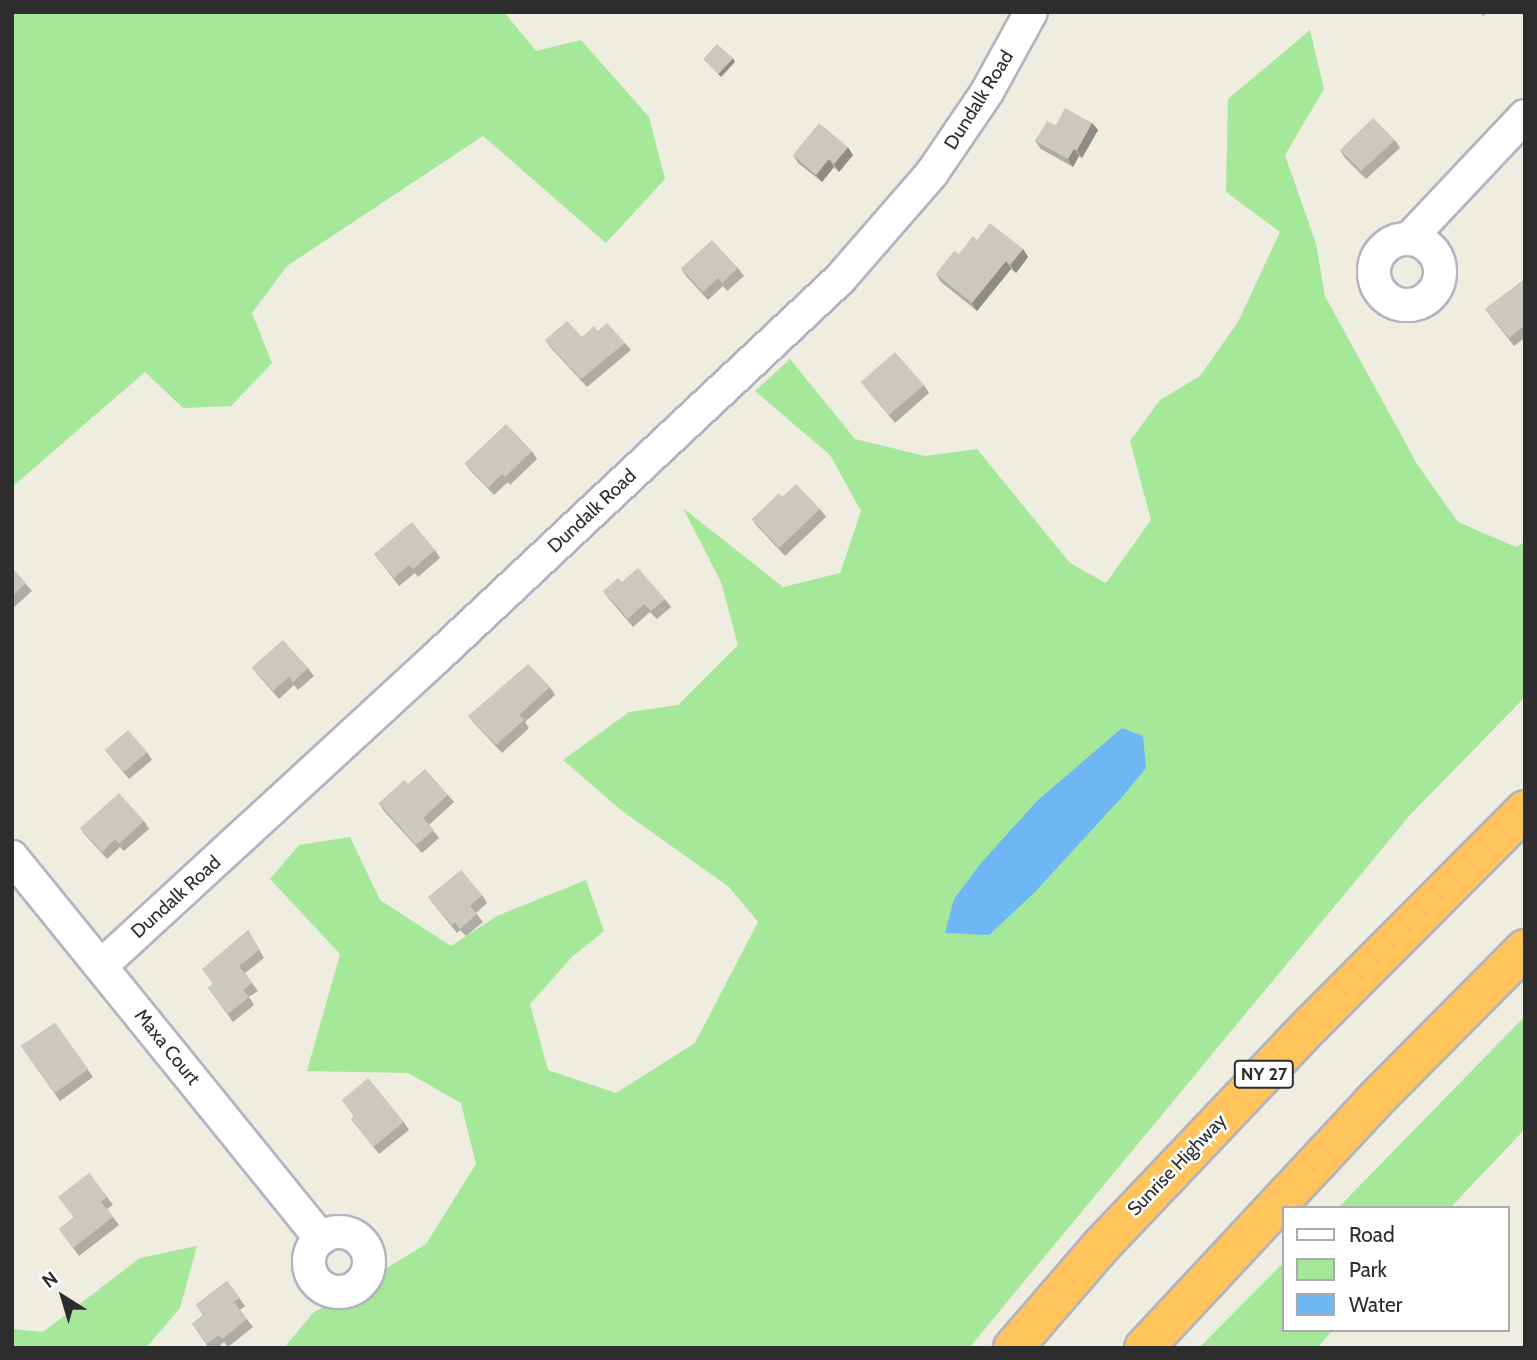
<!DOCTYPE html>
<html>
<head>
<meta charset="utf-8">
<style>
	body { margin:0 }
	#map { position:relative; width:1537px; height:1360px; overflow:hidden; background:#efece0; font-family:Cabin,sans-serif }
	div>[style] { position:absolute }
	.green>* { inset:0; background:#a5e89a }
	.water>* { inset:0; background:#6fb6f5 }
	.roads { filter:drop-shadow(2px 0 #b3b3c1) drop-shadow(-2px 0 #b3b3c1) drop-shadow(0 2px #b3b3c1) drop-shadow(0 -2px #b3b3c1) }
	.minor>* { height:32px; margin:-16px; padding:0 16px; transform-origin:16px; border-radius:16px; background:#fff }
	.minor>.ring { margin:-16px; padding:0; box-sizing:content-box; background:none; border:32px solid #fff; border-radius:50% }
	.highway>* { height:38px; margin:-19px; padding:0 19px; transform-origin:19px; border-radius:19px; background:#ffc45b }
	.wall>* { inset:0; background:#afaca4 }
	.shaded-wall>* { inset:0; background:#8e8c86 }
	.building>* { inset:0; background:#cbc8bf }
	span { translate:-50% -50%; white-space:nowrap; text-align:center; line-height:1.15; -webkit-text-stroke:5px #fff; paint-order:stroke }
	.shield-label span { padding:2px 5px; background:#fff; border:2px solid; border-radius:5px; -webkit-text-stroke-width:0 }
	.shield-label { font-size:18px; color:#2d2d2d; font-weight:700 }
	.street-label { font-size:19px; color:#2d2d2d }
	.frame { position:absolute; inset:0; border:14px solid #2d2d2d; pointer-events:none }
	.legend { position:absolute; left:1282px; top:1206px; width:228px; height:126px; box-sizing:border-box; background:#fff; border:2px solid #ababab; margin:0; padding:9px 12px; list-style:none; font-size:21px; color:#2d2d2d }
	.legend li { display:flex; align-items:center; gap:14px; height:35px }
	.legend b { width:35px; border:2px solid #ababab }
	.north { position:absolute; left:28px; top:1262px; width:70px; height:70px; -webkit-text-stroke:5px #fff; paint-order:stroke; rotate:323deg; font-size:19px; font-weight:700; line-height:28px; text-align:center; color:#2d2d2d }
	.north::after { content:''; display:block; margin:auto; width:24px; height:32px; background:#2d2d2d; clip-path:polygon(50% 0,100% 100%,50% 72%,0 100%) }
</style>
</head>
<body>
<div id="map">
	<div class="green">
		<i style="clip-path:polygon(12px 12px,504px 12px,536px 51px,581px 40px,649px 117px,665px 179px,606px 243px,483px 136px,287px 266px,252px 313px,272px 363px,231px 406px,183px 408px,145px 372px,12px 487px)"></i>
		<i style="clip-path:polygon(1310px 30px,1324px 89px,1285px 155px,1316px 244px,1325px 296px,1417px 464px,1458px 522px,1516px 547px,1525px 542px,1525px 697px,1410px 815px,969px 1348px,284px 1348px,313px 1313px,426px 1244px,476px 1164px,461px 1103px,408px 1073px,307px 1071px,340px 954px,270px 879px,299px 845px,350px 837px,380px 900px,451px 946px,497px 916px,586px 880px,604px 931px,572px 957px,530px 1004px,548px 1070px,616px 1093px,695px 1043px,758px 922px,729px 887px,622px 811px,563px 760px,629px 712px,678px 705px,738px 645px,721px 582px,683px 508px,783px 587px,840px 573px,861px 511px,830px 455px,755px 391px,790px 359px,855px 439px,925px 456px,977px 449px,1070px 563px,1106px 583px,1151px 520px,1130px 441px,1160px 400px,1200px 376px,1238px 322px,1280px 232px,1226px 192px,1228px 99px)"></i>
		<i style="clip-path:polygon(1525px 1016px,1525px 1129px,1450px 1208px,1338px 1208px)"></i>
		<i style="clip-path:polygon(197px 1246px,180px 1308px,146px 1348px,12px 1348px,12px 1329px,43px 1332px,140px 1258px)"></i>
		<i style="clip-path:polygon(1283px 1263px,1283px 1330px,1333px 1330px,1317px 1348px,1199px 1348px)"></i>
	</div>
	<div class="water">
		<i style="clip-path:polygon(1122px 728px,1143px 736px,1146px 768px,1122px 797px,1034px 893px,989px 935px,945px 933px,954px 899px,981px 863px,1037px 801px)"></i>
	</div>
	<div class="roads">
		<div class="minor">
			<i style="left:1409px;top:239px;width:169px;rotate:-46.7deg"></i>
			<i class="ring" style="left:1374px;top:239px;width:34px;height:34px"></i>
			<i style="left:12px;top:857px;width:491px;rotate:51deg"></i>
			<i style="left:101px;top:966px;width:456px;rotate:-42.6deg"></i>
			<i style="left:437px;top:657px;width:553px;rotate:-43.17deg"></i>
			<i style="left:840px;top:279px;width:140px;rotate:-49deg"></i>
			<i style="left:932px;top:173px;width:98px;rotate:-55.8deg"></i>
			<i style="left:987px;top:92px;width:91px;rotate:-61.2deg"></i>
			<i class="ring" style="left:309px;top:1232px;width:28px;height:28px"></i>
		</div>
		<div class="highway">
			<i style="left:1013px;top:1348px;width:135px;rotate:-49.2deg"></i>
			<i style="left:1101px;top:1246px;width:303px;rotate:-46.5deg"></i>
			<i style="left:1310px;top:1026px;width:305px;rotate:-45.1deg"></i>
			<i style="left:1144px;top:1348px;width:336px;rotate:-47deg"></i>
			<i style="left:1373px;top:1102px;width:216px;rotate:-45.2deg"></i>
		</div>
	</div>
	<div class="wall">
		<i style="clip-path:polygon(1479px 12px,1487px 12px,1483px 16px)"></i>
		<i style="clip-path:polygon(1092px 123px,1098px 130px,1082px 158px,1079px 156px,1073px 167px,1041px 149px,1035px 141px,1056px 125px)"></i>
		<i style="clip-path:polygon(1395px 140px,1400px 148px,1366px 179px,1345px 158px,1340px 150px)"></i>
		<i style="clip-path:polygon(793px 155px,853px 155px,839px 172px,834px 167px,822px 182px,798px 163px)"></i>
		<i style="clip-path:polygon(977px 240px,1023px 249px,1028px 257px,1016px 273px,1011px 269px,977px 311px,941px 282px,936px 274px)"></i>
		<i style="clip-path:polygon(681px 268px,738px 268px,744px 276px,727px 291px,723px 286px,708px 300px,686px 276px)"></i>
		<i style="clip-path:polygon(1525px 279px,1525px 338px,1514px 346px,1485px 309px)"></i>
		<i style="clip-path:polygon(598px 331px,625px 343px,631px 350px,587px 387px,551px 348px,545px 340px,582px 337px)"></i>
		<i style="clip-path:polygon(861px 382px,924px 385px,929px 393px,895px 423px)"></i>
		<i style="clip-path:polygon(532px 451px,537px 459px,510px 485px,508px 482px,494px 495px,470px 470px,465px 463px)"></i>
		<i style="clip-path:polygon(782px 497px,820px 509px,826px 517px,785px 556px,757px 526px,752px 519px)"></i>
		<i style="clip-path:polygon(435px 550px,440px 558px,418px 577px,415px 573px,399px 586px,374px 554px)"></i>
		<i style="clip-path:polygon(12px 568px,32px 591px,12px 609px)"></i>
		<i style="clip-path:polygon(603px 591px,665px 599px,671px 607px,657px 619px,650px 612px,633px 627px,609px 599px)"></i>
		<i style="clip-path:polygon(252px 667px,308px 668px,314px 676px,298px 690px,294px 685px,279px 699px,258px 675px)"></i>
		<i style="clip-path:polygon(550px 687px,555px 695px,525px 722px,529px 728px,502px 753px,474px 723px,468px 716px)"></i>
		<i style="clip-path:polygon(105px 750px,147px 752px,152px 760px,129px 779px)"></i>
		<i style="clip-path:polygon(408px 784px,448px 795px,454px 802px,429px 825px,439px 838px,422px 853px,384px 811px,379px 803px)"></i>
		<i style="clip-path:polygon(144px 821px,149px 829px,124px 851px,120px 847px,107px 859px,86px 836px,80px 828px)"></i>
		<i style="clip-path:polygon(482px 895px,487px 903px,476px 913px,483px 922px,466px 936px,460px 930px,457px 933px,428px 897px)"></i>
		<i style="clip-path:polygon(248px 930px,264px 958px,245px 973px,258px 991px,249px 997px,254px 1005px,233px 1022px,208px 988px,213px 984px)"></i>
		<i style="clip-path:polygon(55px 1023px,93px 1077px,60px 1101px,21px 1046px)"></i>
		<i style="clip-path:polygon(342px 1100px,404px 1122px,409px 1130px,379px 1154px,351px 1119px,354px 1116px)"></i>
		<i style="clip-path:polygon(89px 1173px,113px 1205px,107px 1209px,119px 1225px,79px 1256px,59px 1229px,73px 1218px)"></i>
		<i style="clip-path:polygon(227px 1281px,245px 1306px,240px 1310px,253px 1327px,228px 1347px,224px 1342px,217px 1348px,209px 1348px,192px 1324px,203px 1315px,196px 1305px)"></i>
	</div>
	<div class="shaded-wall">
		<i style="clip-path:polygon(733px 58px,735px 62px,721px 77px,718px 74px)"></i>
		<i style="clip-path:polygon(1092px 123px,1098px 130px,1082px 158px,1077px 150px)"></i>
		<i style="clip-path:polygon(848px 147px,853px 155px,839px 172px,834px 164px)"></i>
		<i style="clip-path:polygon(1074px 149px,1079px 156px,1073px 167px,1068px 159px)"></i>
		<i style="clip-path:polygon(829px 159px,834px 167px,822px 182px,816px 175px)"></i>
		<i style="clip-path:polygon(1023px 249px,1028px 257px,1016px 273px,1010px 265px)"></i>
		<i style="clip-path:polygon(1006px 261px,1011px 269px,977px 311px,972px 303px)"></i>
	</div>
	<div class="building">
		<i style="clip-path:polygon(717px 44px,733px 58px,718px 74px,703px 59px)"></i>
		<i style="clip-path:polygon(1065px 108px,1092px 123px,1077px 150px,1074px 149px,1068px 159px,1035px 141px,1047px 121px,1056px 125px)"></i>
		<i style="clip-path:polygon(1373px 118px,1395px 140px,1361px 171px,1340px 150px)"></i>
		<i style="clip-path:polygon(819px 123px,848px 147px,834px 164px,829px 159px,816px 175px,793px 155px)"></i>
		<i style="clip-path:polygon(990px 223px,1023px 249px,1010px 265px,1006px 261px,972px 303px,936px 274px,954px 251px,959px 254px,973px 236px,977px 240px)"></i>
		<i style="clip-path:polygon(712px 240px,738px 268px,722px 283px,718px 278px,703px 292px,681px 268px)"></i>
		<i style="clip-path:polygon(1525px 279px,1525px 325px,1509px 338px,1485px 309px)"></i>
		<i style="clip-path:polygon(567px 321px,582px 337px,594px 326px,598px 331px,607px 323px,625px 343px,581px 379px,545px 340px)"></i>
		<i style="clip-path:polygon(895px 352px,924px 385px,889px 415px,861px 382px)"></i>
		<i style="clip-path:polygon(506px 424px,532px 451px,505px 477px,502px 474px,488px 488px,465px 463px)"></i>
		<i style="clip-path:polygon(796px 484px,820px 509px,779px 548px,752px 519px,779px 493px,782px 497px)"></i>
		<i style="clip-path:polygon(412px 522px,435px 550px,413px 569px,409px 565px,394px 578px,374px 554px)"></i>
		<i style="clip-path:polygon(12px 568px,26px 583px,12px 596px)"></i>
		<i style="clip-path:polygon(638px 568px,665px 599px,651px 611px,644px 604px,628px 619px,603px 591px,618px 578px,622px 582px)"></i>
		<i style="clip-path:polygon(283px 640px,308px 668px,293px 682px,289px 677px,273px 691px,252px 667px)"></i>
		<i style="clip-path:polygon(528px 664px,550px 687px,519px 715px,524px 720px,496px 745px,468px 716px)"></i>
		<i style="clip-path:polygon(128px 730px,147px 752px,124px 772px,105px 750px)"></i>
		<i style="clip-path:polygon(425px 769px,448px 795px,423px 818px,434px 830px,416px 845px,379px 803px,404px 780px,408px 784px)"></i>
		<i style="clip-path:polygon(119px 793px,144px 821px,119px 844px,115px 839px,102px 852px,80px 828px)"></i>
		<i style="clip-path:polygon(461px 870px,482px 895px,470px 906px,477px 914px,460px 929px,455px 922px,452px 925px,428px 897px)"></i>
		<i style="clip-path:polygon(248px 930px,259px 950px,239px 966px,252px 983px,243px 990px,249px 997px,228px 1014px,208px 988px,213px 984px,202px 969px)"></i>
		<i style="clip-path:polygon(55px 1023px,88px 1069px,55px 1093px,21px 1046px)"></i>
		<i style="clip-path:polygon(368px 1078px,404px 1122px,373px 1147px,351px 1119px,355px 1116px,342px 1100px)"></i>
		<i style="clip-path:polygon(89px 1173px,107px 1197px,101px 1202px,113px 1217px,73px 1248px,59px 1229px,74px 1218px,58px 1197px)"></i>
		<i style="clip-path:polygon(227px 1281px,240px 1298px,234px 1302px,247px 1319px,222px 1339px,219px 1335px,207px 1344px,192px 1324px,204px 1315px,196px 1305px)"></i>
	</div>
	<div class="shield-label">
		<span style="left:1264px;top:1074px">NY 27</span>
	</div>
	<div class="street-label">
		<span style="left:979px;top:100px;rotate:-58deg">Dundalk Road</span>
		<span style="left:592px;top:511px;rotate:-43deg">Dundalk Road</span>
		<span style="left:176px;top:897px;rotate:-42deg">Dundalk Road</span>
		<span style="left:167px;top:1047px;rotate:51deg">Maxa Court</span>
		<span style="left:1177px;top:1165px;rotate:-46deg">Sunrise Highway</span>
	</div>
	<div class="frame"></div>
	<ul class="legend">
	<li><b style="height:9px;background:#fff"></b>Road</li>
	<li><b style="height:19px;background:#a5e89a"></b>Park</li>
	<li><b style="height:19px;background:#6fb6f5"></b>Water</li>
	</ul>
	<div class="north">N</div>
</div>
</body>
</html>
